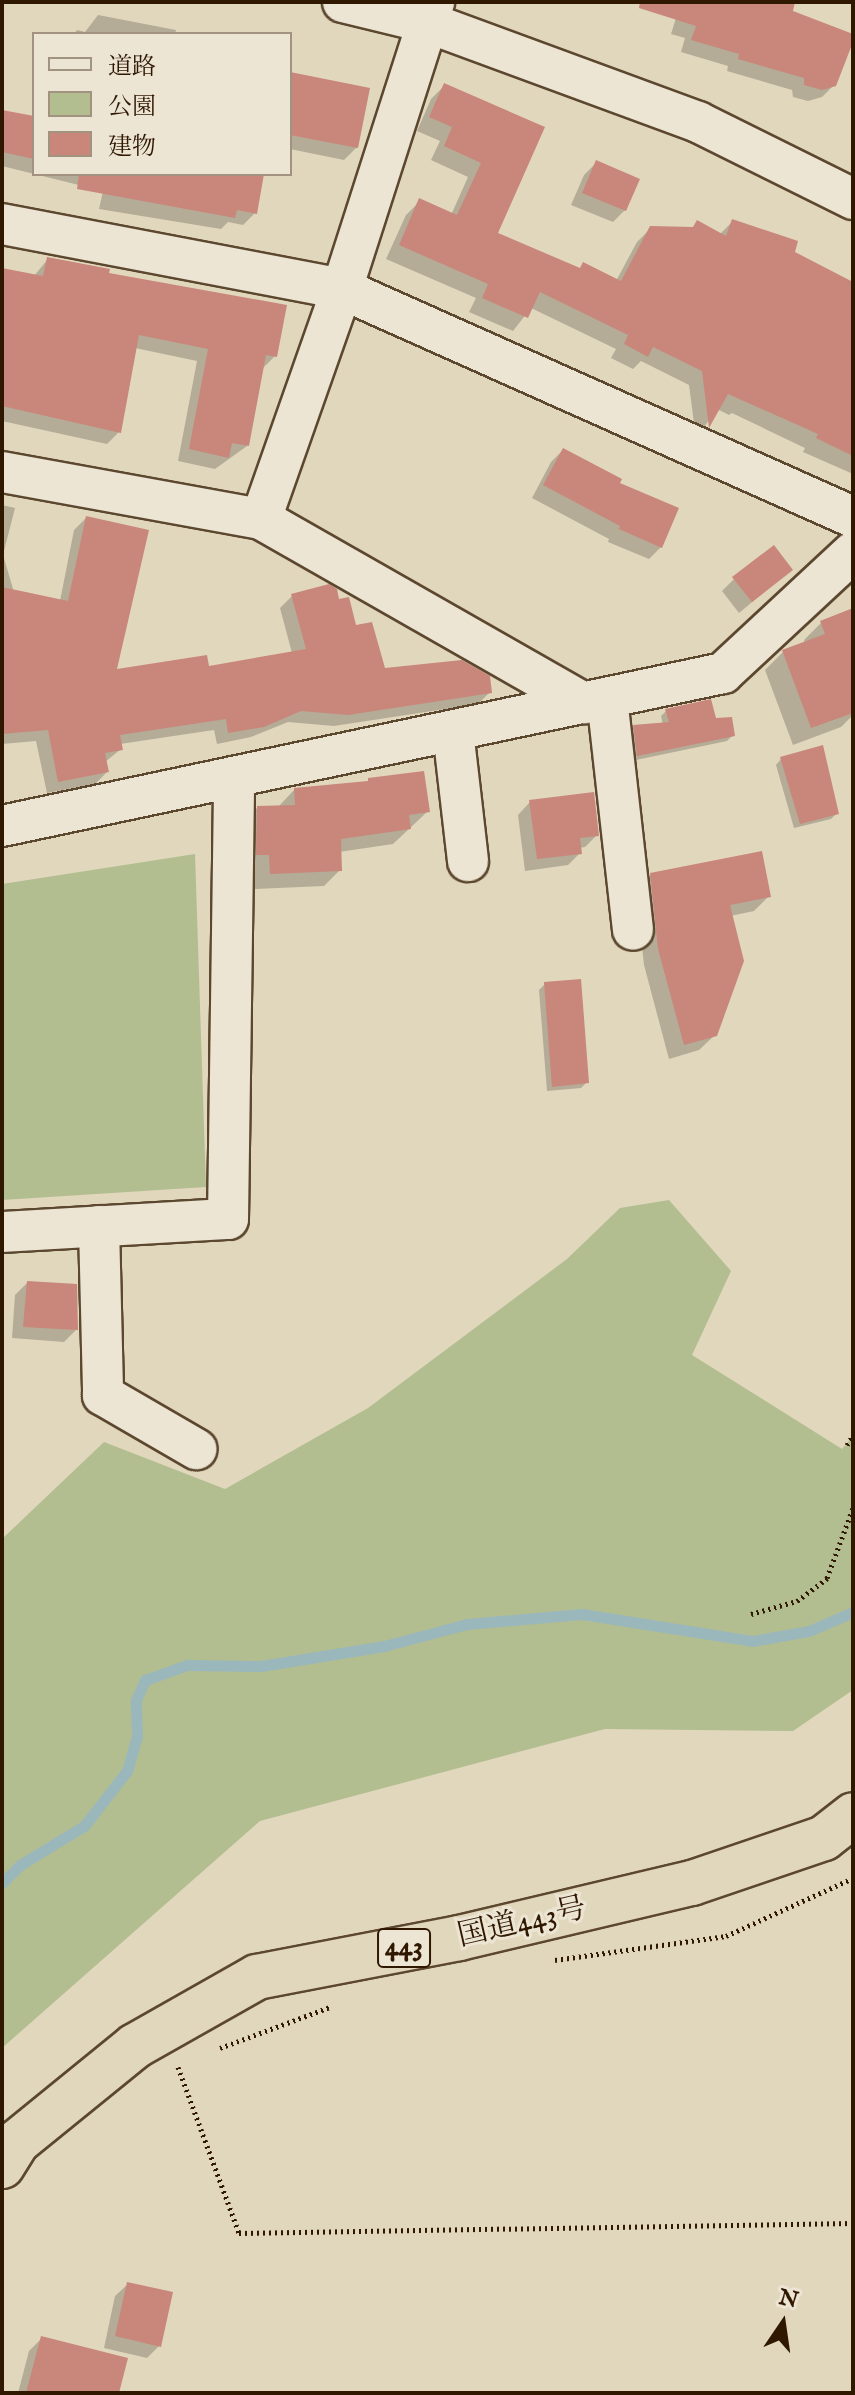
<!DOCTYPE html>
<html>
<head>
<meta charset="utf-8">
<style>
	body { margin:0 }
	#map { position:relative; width:855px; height:2395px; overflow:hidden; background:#e1d7bd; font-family:"IM FELL English","Noto Serif JP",serif }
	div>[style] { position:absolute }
	.green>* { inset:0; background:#b3be90 }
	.shadow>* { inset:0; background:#0003 }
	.stream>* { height:11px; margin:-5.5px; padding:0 5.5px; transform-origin:5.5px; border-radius:5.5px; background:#9ab7bc }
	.building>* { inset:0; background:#c9867b }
	.path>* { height:5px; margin-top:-2.5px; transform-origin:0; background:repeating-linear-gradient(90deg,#301700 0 2px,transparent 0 6px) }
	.roads { filter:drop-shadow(2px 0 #5c472f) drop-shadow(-2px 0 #5c472f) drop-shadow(0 2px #5c472f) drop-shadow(0 -2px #5c472f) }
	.minor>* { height:40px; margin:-20px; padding:0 20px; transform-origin:20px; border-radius:20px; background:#ece5d4 }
	.highway>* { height:44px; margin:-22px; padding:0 22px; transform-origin:22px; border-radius:22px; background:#e1d7bd }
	span { translate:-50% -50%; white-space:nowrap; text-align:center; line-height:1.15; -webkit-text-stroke:6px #ece5d4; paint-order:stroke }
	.shield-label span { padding:2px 6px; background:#ece5d4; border:2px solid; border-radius:6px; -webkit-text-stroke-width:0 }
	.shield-label { font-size:28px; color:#301700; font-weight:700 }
	.street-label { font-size:30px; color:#301700 }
	.frame { position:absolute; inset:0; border:4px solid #301700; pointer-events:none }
	.legend { position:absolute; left:32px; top:32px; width:260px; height:144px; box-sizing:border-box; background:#ece5d4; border:2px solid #a1937f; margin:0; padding:10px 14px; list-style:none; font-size:24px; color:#301700 }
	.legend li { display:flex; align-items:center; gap:16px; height:40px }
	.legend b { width:40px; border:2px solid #a1937f }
	.north { position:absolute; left:743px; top:2283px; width:80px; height:80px; -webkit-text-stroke:6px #ece5d4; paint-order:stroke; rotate:13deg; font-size:22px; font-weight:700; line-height:32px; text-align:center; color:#301700 }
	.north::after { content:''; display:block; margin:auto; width:28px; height:36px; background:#301700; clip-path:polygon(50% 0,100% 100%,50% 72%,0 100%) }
</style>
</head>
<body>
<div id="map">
	<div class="green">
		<i style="clip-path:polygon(195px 854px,206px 1187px,2px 1200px,2px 884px)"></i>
		<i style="clip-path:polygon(669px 1200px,731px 1271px,692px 1355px,842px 1449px,853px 1436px,853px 1690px,793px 1731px,605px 1729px,260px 1821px,2px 2048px,2px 1539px,104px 1442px,225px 1489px,368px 1408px,567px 1259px,620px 1208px)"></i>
	</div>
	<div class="shadow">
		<i style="clip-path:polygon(681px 2px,790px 2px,790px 12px,835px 84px,822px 97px,808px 101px,793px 97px,792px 90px,727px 71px,728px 66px,681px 52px,685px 38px,671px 34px)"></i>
		<i style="clip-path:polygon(98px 15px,176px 30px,175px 34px,74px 34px,77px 30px,85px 32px)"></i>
		<i style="clip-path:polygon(290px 73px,357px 147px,344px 160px,290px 149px)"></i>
		<i style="clip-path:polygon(445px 85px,542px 128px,495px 234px,578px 270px,583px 265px,616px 281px,637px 242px,651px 228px,691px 229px,697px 223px,719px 235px,733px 221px,853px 285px,853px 474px,803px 452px,805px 448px,732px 413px,729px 415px,717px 409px,696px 438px,689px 385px,641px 361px,633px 369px,611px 358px,616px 349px,531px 308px,513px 331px,469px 312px,476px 298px,386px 259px,406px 215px,420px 201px,451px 215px,468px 177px,431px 160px,440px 141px,417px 131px,431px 99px)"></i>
		<i style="clip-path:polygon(2px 112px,34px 118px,34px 174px,262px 174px,255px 213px,243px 225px,228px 222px,221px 229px,99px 209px,103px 191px,2px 166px)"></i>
		<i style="clip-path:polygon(596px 163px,625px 210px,613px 222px,571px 205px,584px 175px)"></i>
		<i style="clip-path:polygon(48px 259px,107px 275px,275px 356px,263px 368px,247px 446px,215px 469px,178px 461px,197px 361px,135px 348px,119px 432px,107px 444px,2px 421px,2px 270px,34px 276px)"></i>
		<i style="clip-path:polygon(563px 450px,617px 484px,661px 547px,649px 559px,608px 542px,609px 539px,532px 498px,551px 462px)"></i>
		<i style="clip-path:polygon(2px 505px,15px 508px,3px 555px,14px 592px,60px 601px,74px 530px,86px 518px,114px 671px,207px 668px,292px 653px,280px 608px,292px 596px,338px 601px,383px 670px,490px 692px,478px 704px,334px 726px,288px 722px,251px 737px,217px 744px,214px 730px,120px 744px,121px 749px,105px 762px,107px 772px,95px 784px,47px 793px,36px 741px,2px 744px)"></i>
		<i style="clip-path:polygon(791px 570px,739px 613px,722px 591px,734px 579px)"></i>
		<i style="clip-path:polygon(853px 610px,853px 715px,841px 727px,793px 745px,765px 670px,783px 652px,805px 644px,804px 640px,822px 622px)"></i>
		<i style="clip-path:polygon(666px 711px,714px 720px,733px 735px,727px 741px,631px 761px,628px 733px,634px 727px,663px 725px,661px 716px)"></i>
		<i style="clip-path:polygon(781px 759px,837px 813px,831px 819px,794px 828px,776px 765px)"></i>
		<i style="clip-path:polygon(369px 780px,427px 812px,393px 844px,339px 852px,340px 870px,324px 886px,255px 889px,254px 870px,241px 871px,241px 824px,257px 808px,279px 806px,295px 789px,365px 783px)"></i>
		<i style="clip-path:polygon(530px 802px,597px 835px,585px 847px,579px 848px,580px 853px,568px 865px,525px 871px,518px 815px)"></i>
		<i style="clip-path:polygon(651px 875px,769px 896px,754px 911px,730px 916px,715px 1035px,699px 1050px,669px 1059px,644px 965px,636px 890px)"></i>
		<i style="clip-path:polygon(545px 984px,587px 1082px,581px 1088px,547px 1091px,539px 990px)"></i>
		<i style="clip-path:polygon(27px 1283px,76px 1330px,64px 1342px,12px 1338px,15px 1295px)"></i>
		<i style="clip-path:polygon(128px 2284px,159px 2346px,147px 2358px,104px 2348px,115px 2296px)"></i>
		<i style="clip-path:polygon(42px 2338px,117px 2393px,18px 2393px,29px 2351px)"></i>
	</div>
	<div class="stream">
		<i style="left:2px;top:1883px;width:25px;rotate:-45deg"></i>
		<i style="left:20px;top:1865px;width:75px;rotate:-31.4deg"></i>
		<i style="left:84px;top:1826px;width:70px;rotate:-52deg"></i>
		<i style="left:127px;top:1771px;width:36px;rotate:-74deg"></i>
		<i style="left:137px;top:1736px;width:36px;rotate:-92deg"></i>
		<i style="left:136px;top:1700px;width:22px;rotate:-66deg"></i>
		<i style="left:145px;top:1680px;width:45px;rotate:-19.7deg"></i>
		<i style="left:187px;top:1665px;width:74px;rotate:0.8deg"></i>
		<i style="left:261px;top:1666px;width:125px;rotate:-9.2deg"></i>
		<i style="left:384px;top:1646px;width:86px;rotate:-14.8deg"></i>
		<i style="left:467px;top:1624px;width:115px;rotate:-5deg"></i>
		<i style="left:582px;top:1614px;width:172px;rotate:9deg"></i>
		<i style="left:752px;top:1641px;width:58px;rotate:-10deg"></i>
		<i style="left:809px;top:1631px;width:48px;rotate:-23.4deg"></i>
	</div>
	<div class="building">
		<i style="clip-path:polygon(640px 2px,795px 2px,793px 11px,853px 34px,853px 42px,836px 86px,822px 90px,804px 85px,804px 78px,738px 59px,739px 54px,691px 40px,696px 26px,639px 8px)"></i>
		<i style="clip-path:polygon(290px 72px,370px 88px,358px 148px,290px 135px)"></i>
		<i style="clip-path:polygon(444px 83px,545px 127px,498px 233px,580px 268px,583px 262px,621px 281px,650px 226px,693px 227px,697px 220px,726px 236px,732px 219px,798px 241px,795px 252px,853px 282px,853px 456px,816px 438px,818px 434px,728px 394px,709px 428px,702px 371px,653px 347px,648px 357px,624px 344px,628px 335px,540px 292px,528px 318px,482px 298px,488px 284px,399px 245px,419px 198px,457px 215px,481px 163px,444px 146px,452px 127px,429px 117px)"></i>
		<i style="clip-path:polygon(2px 110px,34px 116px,34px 159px,2px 152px)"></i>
		<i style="clip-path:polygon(596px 160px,640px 179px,626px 211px,582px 193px)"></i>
		<i style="clip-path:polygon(79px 174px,264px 174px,257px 214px,237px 210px,235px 218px,77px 189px)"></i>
		<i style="clip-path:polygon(47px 257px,110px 269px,109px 273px,287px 305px,277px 357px,266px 355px,249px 446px,232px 443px,229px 458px,189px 449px,208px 349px,139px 335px,121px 433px,2px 406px,2px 268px,43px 276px)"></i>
		<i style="clip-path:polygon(563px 448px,622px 479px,620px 483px,679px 508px,662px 548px,619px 529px,620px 526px,543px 485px)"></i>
		<i style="clip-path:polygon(86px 516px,149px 530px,117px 669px,207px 655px,209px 666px,306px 649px,291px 594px,329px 584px,337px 589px,339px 599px,349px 597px,356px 625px,372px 622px,385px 668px,462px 660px,490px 676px,492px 693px,348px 715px,301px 711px,264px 727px,228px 733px,226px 719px,120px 735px,123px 750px,105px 753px,109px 772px,58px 782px,48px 730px,2px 734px,2px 587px,68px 601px)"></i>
		<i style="clip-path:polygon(774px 545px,793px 570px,752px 602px,732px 577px)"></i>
		<i style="clip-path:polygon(853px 608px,853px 713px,811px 728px,782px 650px,825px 634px,820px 621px)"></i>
		<i style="clip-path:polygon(711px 699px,716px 718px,732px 717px,735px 736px,637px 756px,633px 725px,669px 722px,665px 709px)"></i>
		<i style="clip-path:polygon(823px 745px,839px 814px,800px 824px,780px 757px)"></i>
		<i style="clip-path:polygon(424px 771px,430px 812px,409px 815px,411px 829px,341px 839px,342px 871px,270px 874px,269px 855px,256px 855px,257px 806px,295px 805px,294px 788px,368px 781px,368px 778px)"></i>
		<i style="clip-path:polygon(594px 792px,599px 836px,580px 838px,582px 854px,537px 859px,529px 800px)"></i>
		<i style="clip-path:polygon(762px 851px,771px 897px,730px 905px,744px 961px,717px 1036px,684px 1045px,658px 949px,650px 873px)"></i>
		<i style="clip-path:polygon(581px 979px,589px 1083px,552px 1087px,544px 982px)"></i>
		<i style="clip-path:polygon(27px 1281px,77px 1284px,78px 1330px,23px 1327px)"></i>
		<i style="clip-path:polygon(127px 2282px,173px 2292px,161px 2347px,115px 2336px)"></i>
		<i style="clip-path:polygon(41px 2336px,128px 2358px,119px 2393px,26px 2393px)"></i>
	</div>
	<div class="path">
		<i style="left:847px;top:1445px;width:12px;rotate:-59deg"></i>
		<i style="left:751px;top:1614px;width:48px;rotate:-15.8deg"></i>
		<i style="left:797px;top:1601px;width:38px;rotate:-37deg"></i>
		<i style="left:827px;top:1578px;width:75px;rotate:-69.6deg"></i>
		<i style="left:555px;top:1960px;width:173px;rotate:-8deg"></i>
		<i style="left:726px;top:1936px;width:140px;rotate:-24.5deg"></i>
		<i style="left:220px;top:2048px;width:117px;rotate:-20.4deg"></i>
		<i style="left:178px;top:2067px;width:177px;rotate:69.8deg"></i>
		<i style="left:239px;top:2233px;width:614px;rotate:-0.93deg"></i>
	</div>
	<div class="roads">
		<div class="minor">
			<i style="left:343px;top:2px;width:89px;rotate:13.7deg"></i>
			<i style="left:429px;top:23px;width:287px;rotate:20.2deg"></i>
			<i style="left:698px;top:122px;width:173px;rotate:26.4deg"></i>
			<i style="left:2px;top:224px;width:346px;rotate:10.8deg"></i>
			<i style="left:342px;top:289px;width:560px;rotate:24.05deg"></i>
			<i style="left:2px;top:472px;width:263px;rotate:10.3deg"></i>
			<i style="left:261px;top:519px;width:372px;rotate:29.7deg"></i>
			<i style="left:261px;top:519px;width:244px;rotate:-70.6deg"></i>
			<i style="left:342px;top:289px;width:301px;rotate:-72.2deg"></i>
			<i style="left:607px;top:698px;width:233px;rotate:83.6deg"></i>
			<i style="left:453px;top:731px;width:131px;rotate:83.4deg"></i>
			<i style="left:2px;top:826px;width:737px;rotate:-11.98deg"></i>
			<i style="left:723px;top:673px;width:178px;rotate:-42.9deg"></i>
			<i style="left:99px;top:1226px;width:169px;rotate:88.6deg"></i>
			<i style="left:103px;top:1395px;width:108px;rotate:30.1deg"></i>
			<i style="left:2px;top:1232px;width:226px;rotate:-3.3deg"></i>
			<i style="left:228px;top:1219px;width:442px;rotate:-89.2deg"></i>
		</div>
		<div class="highway">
			<i style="left:2px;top:2166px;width:28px;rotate:-58deg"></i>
			<i style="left:17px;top:2142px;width:152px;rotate:-39.1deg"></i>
			<i style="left:135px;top:2046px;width:140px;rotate:-29.5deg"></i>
			<i style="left:257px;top:1977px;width:206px;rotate:-10.9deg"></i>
			<i style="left:459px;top:1938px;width:239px;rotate:-13.3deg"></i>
			<i style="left:692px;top:1883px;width:139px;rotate:-18.8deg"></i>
			<i style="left:824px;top:1838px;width:37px;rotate:-38deg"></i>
		</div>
	</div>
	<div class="shield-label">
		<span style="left:404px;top:1948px">443</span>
	</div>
	<div class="street-label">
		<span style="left:522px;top:1923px;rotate:-13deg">国道443号</span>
	</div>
	<div class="frame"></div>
	<ul class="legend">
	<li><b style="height:10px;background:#ece5d4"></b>道路</li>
	<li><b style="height:22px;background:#b3be90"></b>公園</li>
	<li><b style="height:22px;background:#c9867b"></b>建物</li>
	</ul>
	<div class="north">N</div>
</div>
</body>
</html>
